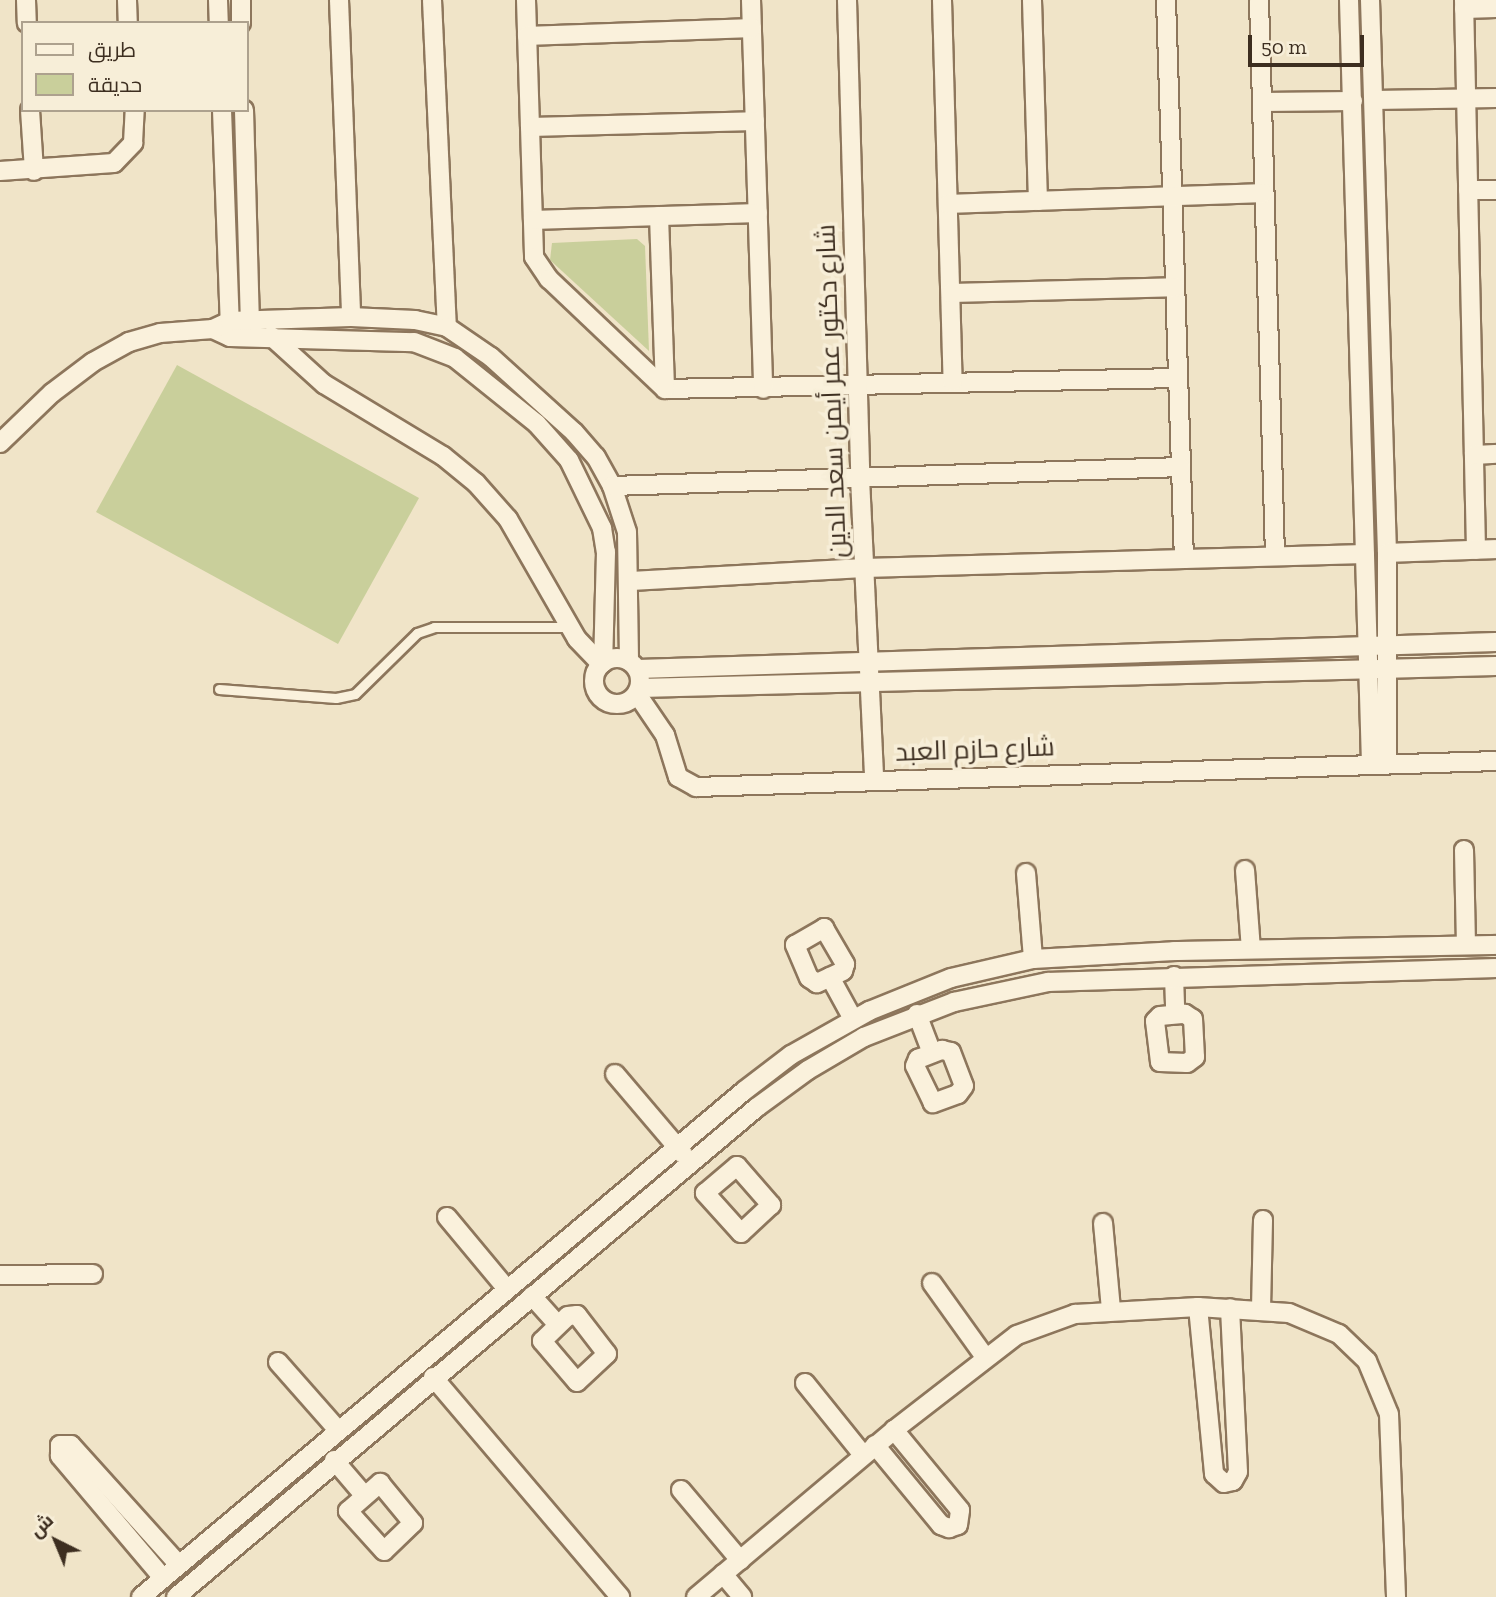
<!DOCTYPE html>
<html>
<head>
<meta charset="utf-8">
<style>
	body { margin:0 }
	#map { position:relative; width:1496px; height:1597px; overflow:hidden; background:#f0e4c8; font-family:"Zilla Slab",Cairo,serif }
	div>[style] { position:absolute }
	.green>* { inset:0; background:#c9cf9b }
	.roads { filter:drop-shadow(2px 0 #8d765c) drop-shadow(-2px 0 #8d765c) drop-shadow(0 2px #8d765c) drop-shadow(0 -2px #8d765c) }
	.service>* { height:9px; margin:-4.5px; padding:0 4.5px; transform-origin:4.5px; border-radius:4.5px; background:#faf1dc }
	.minor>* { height:18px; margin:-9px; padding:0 9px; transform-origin:9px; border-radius:9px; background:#faf1dc }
	.minor>.ring { margin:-9px; padding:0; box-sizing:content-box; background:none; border:18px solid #faf1dc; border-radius:50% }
	span { translate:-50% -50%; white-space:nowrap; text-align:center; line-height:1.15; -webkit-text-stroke:7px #f7eed8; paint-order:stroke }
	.street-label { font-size:26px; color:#3d2e20 }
	.legend { position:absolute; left:21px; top:21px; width:228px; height:91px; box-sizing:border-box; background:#f7eed8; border:2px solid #ada18e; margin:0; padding:9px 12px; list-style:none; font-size:21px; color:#3d2e20 }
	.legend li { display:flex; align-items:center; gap:14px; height:35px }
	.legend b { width:35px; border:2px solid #ada18e }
	.north { position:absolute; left:21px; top:1506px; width:70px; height:70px; -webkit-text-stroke:5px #f7eed8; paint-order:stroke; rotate:317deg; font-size:19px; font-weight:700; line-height:28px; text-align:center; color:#3d2e20 }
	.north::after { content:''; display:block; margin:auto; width:24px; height:32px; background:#3d2e20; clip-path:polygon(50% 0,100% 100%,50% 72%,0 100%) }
	.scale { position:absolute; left:1248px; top:35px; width:116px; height:32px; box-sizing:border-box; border:4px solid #3d2e20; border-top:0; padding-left:9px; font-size:21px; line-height:24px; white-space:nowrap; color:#3d2e20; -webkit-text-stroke:5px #f7eed8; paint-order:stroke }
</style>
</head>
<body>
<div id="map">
	<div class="green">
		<i style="clip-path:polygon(637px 239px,645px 246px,649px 351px,550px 260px,552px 243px)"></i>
		<i style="clip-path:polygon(177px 365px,419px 498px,338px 644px,96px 512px)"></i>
	</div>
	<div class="roads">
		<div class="service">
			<i style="left:219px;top:689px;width:117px;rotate:4.4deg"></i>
			<i style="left:336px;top:698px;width:19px;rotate:-12deg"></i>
			<i style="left:355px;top:694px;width:87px;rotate:-44.5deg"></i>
			<i style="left:417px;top:633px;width:18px;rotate:-19deg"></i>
			<i style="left:434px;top:627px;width:137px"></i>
		</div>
		<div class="minor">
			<i style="left:26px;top:0;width:23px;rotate:88deg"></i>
			<i style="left:127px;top:0;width:23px;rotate:88deg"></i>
			<i style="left:218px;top:0;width:23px;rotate:88deg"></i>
			<i style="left:241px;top:0;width:23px;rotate:90deg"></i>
			<i style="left:339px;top:0;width:317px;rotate:87.8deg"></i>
			<i style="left:432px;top:0;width:327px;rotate:87.4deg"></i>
			<i style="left:526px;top:0;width:257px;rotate:88.2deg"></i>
			<i style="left:534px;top:257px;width:27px;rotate:56deg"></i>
			<i style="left:549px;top:279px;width:160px;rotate:43.5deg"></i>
			<i style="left:665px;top:389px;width:513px;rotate:-1.23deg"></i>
			<i style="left:751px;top:0;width:389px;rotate:88.2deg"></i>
			<i style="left:847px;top:0;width:478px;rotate:88.4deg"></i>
			<i style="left:860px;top:478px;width:301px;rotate:87.3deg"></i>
			<i style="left:942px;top:0;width:382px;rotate:88.4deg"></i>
			<i style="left:1032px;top:0;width:201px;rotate:88.3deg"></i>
			<i style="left:1166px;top:0;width:559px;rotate:88.16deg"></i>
			<i style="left:1259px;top:0;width:556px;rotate:88.35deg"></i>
			<i style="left:1349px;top:0;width:765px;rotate:88.35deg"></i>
			<i style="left:1370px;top:0;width:553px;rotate:88.24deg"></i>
			<i style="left:1387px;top:553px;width:210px;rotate:90deg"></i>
			<i style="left:1464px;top:0;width:550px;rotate:88.75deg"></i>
			<i style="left:1464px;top:9px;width:32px;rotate:-2deg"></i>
			<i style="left:527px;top:36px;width:225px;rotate:-2deg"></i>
			<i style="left:1374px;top:100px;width:122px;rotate:-0.9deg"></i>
			<i style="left:1263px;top:102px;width:90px;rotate:-0.6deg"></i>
			<i style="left:30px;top:110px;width:61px;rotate:86.2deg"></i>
			<i style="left:222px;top:110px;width:221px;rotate:87.9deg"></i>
			<i style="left:244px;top:110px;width:220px;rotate:88.4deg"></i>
			<i style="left:530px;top:127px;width:225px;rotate:-1.5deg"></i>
			<i style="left:0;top:171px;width:114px;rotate:-4deg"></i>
			<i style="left:114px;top:163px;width:28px;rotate:-46deg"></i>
			<i style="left:133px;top:143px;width:33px;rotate:-87deg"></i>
			<i style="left:1468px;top:190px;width:28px"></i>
			<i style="left:948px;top:204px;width:316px;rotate:-2deg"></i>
			<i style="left:659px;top:216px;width:173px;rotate:88deg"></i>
			<i style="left:533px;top:220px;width:225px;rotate:-1.8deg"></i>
			<i style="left:951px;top:293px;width:224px;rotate:-1.5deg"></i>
			<i style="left:213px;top:329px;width:19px;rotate:25deg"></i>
			<i style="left:230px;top:337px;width:184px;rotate:1.6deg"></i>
			<i style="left:414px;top:342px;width:44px;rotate:21.3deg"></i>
			<i style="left:455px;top:358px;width:105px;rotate:38.8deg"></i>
			<i style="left:537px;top:424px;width:48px;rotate:48.4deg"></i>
			<i style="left:569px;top:460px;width:76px;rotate:64.1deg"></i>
			<i style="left:602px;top:528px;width:24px;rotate:81deg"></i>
			<i style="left:606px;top:552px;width:111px;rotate:91.5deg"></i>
			<i style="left:271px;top:336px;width:72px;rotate:42.2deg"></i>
			<i style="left:324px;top:384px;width:139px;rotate:31.2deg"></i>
			<i style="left:443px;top:456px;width:43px;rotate:39.3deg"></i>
			<i style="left:476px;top:483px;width:48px;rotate:48.4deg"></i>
			<i style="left:508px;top:519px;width:138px;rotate:60.1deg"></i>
			<i style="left:577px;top:639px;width:35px;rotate:46deg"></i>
			<i style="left:0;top:443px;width:72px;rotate:-43.9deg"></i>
			<i style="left:52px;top:393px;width:51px;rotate:-37.1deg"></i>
			<i style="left:93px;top:362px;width:41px;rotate:-29.1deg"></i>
			<i style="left:129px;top:342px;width:32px;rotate:-16deg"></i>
			<i style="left:160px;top:333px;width:53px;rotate:-4.3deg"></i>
			<i style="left:213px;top:329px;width:19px;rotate:-25deg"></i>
			<i style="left:230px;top:321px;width:121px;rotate:-1.9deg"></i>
			<i style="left:351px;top:317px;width:64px;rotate:2.7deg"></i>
			<i style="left:415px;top:320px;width:33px;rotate:12deg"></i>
			<i style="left:447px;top:327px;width:53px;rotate:34.3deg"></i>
			<i style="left:491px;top:357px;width:112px;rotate:42.1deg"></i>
			<i style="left:574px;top:432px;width:33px;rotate:49deg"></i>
			<i style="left:596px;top:457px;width:33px;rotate:61deg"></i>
			<i style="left:612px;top:486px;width:48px;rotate:71.9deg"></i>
			<i style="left:627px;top:532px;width:129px;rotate:89.1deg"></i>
			<i style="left:1474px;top:455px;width:22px;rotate:-3deg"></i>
			<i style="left:612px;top:486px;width:569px;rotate:-1.91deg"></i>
			<i style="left:1387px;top:553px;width:109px;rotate:-2.1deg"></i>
			<i style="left:631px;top:581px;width:233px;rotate:-3.2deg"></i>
			<i style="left:864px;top:568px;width:501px;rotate:-1.6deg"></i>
			<i class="ring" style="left:594px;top:658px;width:28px;height:28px"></i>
			<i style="left:638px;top:669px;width:858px;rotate:-1.8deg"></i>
			<i style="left:640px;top:688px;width:856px;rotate:-1.47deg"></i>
			<i style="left:637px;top:694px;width:50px;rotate:55.7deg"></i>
			<i style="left:665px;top:735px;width:44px;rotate:72.8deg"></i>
			<i style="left:678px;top:777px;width:21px;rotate:29deg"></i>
			<i style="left:696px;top:787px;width:800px;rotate:-1.86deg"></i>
			<i style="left:1464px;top:850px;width:95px;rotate:88.8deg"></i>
			<i style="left:1245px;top:870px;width:79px;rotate:85.7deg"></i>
			<i style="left:1026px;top:873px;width:86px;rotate:85.3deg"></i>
			<i style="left:824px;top:928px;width:42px;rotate:59.7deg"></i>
			<i style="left:845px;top:964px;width:7px;rotate:106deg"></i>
			<i style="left:843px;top:971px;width:29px;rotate:155deg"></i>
			<i style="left:817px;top:983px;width:9px;rotate:-148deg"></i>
			<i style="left:809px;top:978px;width:36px;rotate:-113deg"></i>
			<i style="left:795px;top:945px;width:34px;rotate:-30deg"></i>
			<i style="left:1174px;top:976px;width:38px;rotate:88deg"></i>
			<i style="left:830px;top:977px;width:48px;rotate:61.3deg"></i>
			<i style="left:917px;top:1014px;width:42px;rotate:69deg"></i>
			<i style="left:1185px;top:1014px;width:9px;rotate:32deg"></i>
			<i style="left:1193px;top:1019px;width:38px;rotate:87deg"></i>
			<i style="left:1195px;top:1057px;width:10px;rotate:143deg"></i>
			<i style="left:1187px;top:1063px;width:27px;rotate:-178deg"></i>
			<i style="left:1160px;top:1062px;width:41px;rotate:-97deg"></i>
			<i style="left:1155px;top:1021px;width:7px;rotate:-45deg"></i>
			<i style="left:1160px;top:1016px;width:25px;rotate:-5deg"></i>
			<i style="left:942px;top:1050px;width:9px;rotate:13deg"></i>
			<i style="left:951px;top:1052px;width:36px;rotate:69deg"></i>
			<i style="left:964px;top:1086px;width:10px;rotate:127deg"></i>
			<i style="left:958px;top:1094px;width:27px;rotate:160deg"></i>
			<i style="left:933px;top:1103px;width:41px;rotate:-115.9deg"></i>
			<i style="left:915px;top:1066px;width:8px;rotate:-67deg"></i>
			<i style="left:918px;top:1059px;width:26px;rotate:-21deg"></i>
			<i style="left:615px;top:1074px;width:106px;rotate:49.6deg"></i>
			<i style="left:737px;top:1166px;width:52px;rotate:48.9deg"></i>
			<i style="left:771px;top:1205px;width:41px;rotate:137deg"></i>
			<i style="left:741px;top:1233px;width:54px;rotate:-132deg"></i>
			<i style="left:705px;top:1193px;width:42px;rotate:-40.2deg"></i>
			<i style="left:447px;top:1217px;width:94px;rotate:50.2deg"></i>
			<i style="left:1103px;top:1223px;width:87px;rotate:84.7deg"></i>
			<i style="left:0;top:1275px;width:93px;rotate:-0.6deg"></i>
			<i style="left:932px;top:1283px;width:91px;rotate:54.4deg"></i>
			<i style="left:532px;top:1296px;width:38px;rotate:48deg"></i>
			<i style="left:1198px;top:1307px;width:168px;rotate:84.5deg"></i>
			<i style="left:1214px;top:1474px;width:13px;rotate:42deg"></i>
			<i style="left:1224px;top:1483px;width:9px;rotate:-13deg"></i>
			<i style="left:1233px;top:1481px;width:10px;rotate:-61deg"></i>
			<i style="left:1238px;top:1472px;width:164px;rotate:-92.8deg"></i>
			<i style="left:1261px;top:1309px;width:89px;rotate:-88.7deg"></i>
			<i style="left:577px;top:1315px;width:49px;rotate:52.4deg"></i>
			<i style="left:607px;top:1354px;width:41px;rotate:137deg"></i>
			<i style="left:577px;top:1382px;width:54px;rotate:-130.5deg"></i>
			<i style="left:542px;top:1341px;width:36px;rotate:-44deg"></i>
			<i style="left:568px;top:1316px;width:9px;rotate:-6deg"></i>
			<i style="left:278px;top:1362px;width:91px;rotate:48.6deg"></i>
			<i style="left:433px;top:1377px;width:289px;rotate:49.6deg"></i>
			<i style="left:805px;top:1383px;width:92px;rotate:51.1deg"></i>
			<i style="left:875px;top:1445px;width:104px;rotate:50.5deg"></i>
			<i style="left:941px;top:1525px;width:9px;rotate:21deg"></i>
			<i style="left:949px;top:1528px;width:9px;rotate:-18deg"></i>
			<i style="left:958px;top:1525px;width:15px;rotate:-82deg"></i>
			<i style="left:960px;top:1510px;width:104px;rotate:-129.5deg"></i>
			<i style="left:334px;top:1460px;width:45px;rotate:49.5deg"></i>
			<i style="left:380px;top:1483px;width:52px;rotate:50.5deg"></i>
			<i style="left:413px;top:1523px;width:40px;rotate:136deg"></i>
			<i style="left:384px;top:1551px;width:54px;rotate:-132deg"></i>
			<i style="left:348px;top:1511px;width:43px;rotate:-41.2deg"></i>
			<i style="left:681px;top:1490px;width:92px;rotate:49.9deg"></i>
			<i style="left:723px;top:1574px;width:30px;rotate:50deg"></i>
			<i style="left:163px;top:1578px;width:160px;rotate:-130.2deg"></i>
			<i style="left:60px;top:1456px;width:11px;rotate:-90deg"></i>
			<i style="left:60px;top:1445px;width:11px"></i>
			<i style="left:71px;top:1445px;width:161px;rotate:48deg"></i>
			<i style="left:141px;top:1597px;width:787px;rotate:-40deg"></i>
			<i style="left:744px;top:1091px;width:59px;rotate:-37.5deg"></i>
			<i style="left:791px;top:1055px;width:90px;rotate:-29.4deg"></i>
			<i style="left:869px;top:1011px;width:88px;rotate:-21.9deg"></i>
			<i style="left:951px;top:978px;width:84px;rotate:-13deg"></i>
			<i style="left:1033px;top:959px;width:141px;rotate:-3.2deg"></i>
			<i style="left:1174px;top:951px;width:322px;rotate:-1.1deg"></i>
			<i style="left:176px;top:1597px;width:759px;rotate:-40.13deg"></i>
			<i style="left:756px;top:1108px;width:64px;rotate:-36.2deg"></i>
			<i style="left:808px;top:1070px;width:65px;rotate:-30.5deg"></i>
			<i style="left:864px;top:1037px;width:97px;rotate:-21.3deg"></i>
			<i style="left:954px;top:1002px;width:96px;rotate:-12deg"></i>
			<i style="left:1048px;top:982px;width:448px;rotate:-1.8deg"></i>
			<i style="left:696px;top:1597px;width:259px;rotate:-40.1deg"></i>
			<i style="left:894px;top:1430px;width:155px;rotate:-37.7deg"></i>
			<i style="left:1017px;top:1335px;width:62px;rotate:-19.9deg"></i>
			<i style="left:1075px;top:1314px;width:123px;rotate:-3.3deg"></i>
			<i style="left:1198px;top:1307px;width:91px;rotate:3.8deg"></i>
			<i style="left:1289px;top:1313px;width:54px;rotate:22.8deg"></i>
			<i style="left:1339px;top:1334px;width:39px;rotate:44deg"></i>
			<i style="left:1367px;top:1361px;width:57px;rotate:67.5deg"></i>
			<i style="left:1389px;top:1414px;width:183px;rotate:87.8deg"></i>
		</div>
	</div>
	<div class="street-label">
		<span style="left:832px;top:391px;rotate:-92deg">شارع دكتور عمر أيمن سعد الدين</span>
		<span style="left:975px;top:750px;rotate:-2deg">شارع حازم العبد</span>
	</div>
	<ul class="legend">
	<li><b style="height:9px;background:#faf1dc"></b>طريق</li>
	<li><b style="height:19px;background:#c9cf9b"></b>حديقة</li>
	</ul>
	<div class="north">ش</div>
	<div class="scale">50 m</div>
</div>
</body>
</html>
